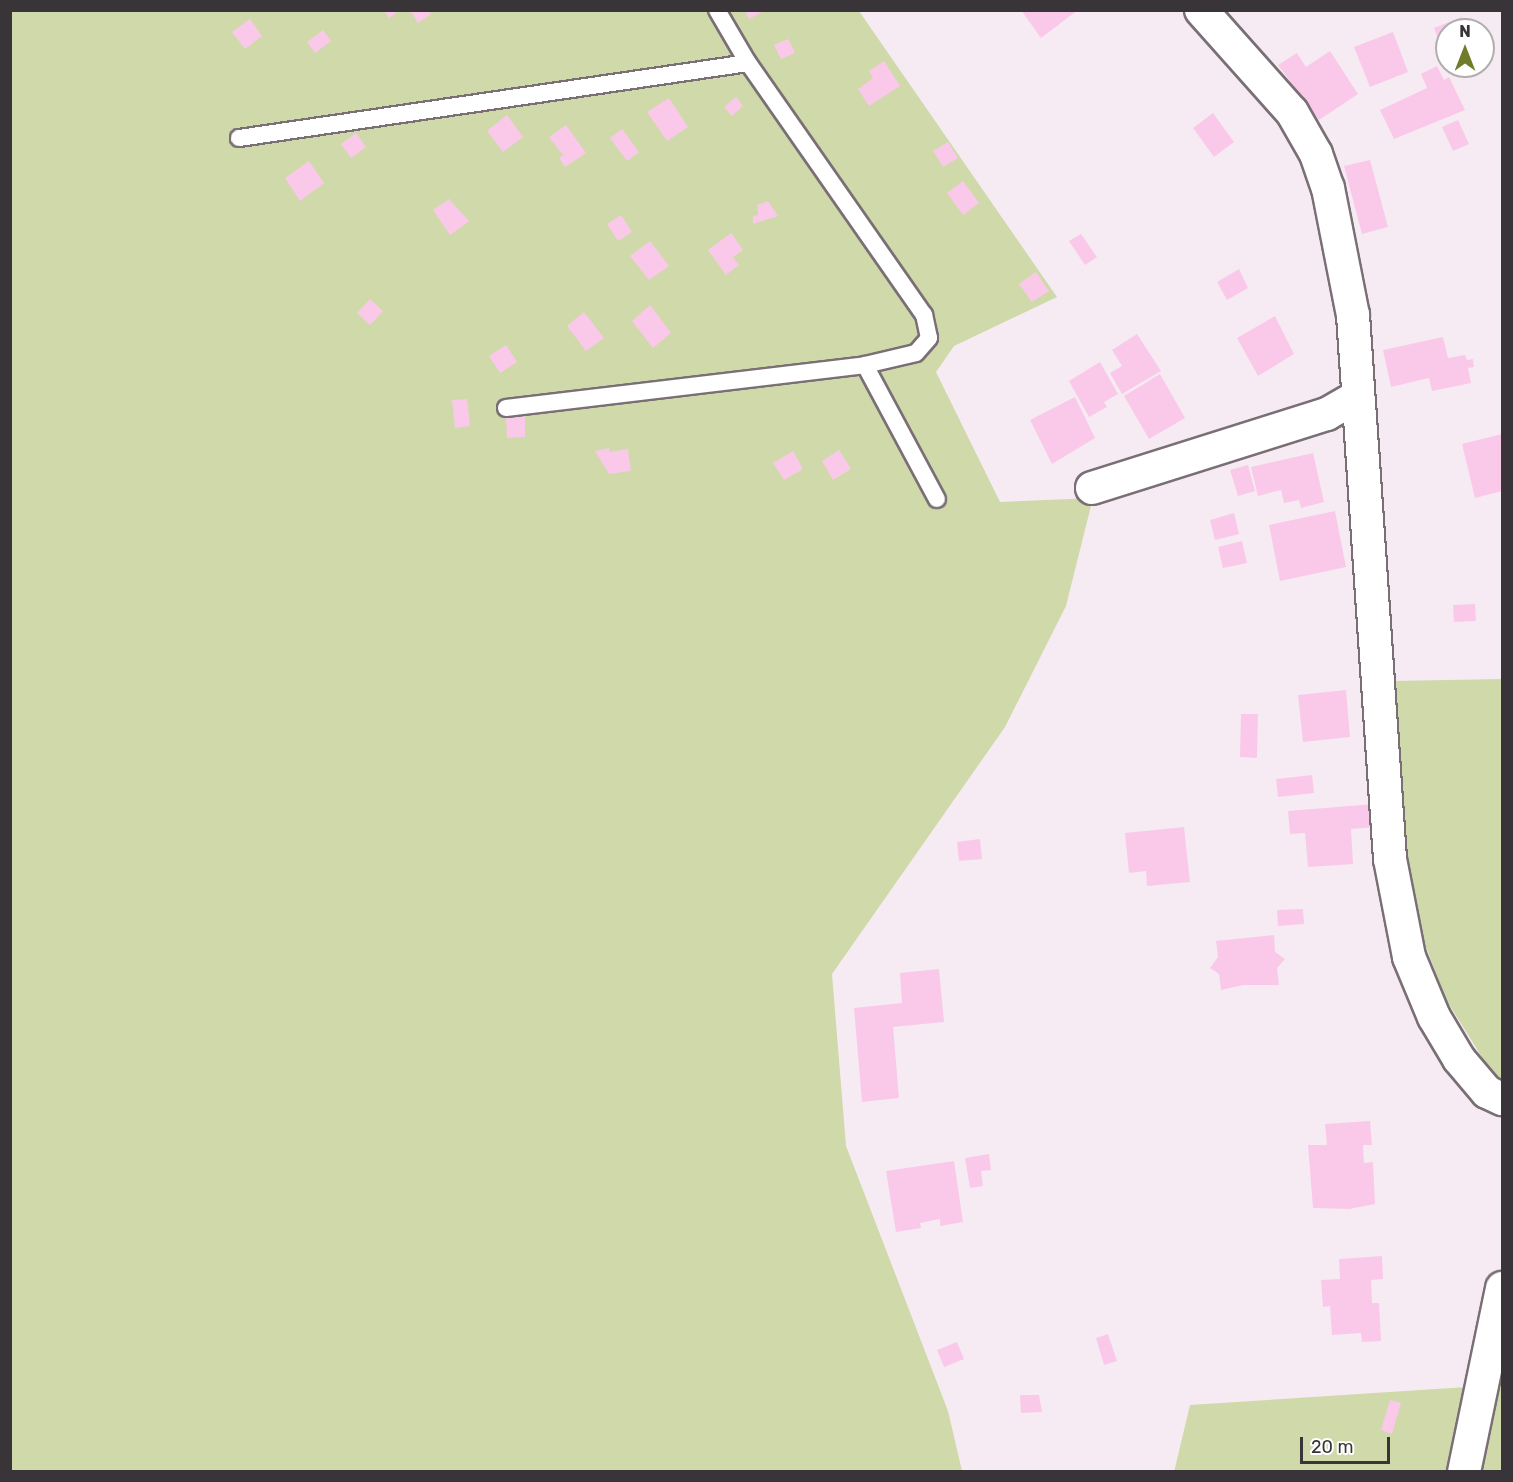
<!DOCTYPE html>
<html>
<head>
<meta charset="utf-8">
<style>
	body { margin:0 }
	#map { position:relative; width:1513px; height:1482px; overflow:hidden; background:#f6ebf2; font-family:Rubik,sans-serif }
	div>[style] { position:absolute }
	.green>* { inset:0; background:#d0d9aa }
	.building>* { inset:0; background:#fac9ea }
	.roads { filter:drop-shadow(2px 0 #796f75) drop-shadow(-2px 0 #796f75) drop-shadow(0 2px #796f75) drop-shadow(0 -2px #796f75) }
	.service>* { height:16px; margin:-8px; padding:0 8px; transform-origin:8px; border-radius:8px; background:#fff }
	.minor>* { height:32px; margin:-16px; padding:0 16px; transform-origin:16px; border-radius:16px; background:#fff }
	span { translate:-50% -50%; white-space:nowrap; text-align:center; line-height:1.15; -webkit-text-stroke:6px #fff; paint-order:stroke }
	.frame { position:absolute; inset:0; border:12px solid #383437; pointer-events:none }
	.north { position:absolute; left:1435px; top:18px; width:60px; height:60px; box-sizing:border-box; background:#fff; border:2px solid #afaeaf; border-radius:50%; rotate:0deg; font-size:16px; font-weight:700; line-height:24px; text-align:center; color:#383437 }
	.north::after { content:''; display:block; margin:auto; width:21px; height:27px; background:#717c28; clip-path:polygon(50% 0,100% 100%,50% 72%,0 100%) }
	.scale { position:absolute; left:1300px; top:1437px; width:90px; height:27px; box-sizing:border-box; border:3px solid #383437; border-top:0; padding-left:8px; font-size:18px; line-height:21px; white-space:nowrap; color:#383437; -webkit-text-stroke:4px #fff; paint-order:stroke }
</style>
</head>
<body>
<div id="map">
	<div class="green">
		<i style="clip-path:polygon(10px 11px,859px 11px,1057px 297px,954px 346px,936px 372px,1000px 502px,1093px 498px,1066px 606px,1005px 727px,832px 974px,846px 1146px,948px 1411px,962px 1471px,11px 1471px)"></i>
		<i style="clip-path:polygon(1502px 679px,1502px 1080px,1490px 1070px,1447px 1001px,1418px 927px,1400px 798px,1393px 681px)"></i>
		<i style="clip-path:polygon(1502px 1324px,1502px 1471px,1174px 1472px,1190px 1405px,1498px 1385px)"></i>
	</div>
	<div class="building">
		<i style="clip-path:polygon(384px 10px,400px 10px,389px 18px)"></i>
		<i style="clip-path:polygon(410px 10px,429px 10px,431px 14px,418px 23px)"></i>
		<i style="clip-path:polygon(745px 10px,766px 10px,749px 19px)"></i>
		<i style="clip-path:polygon(1021px 10px,1078px 10px,1041px 38px)"></i>
		<i style="clip-path:polygon(1462px 17px,1467px 30px,1447px 30px,1447px 60px,1434px 28px)"></i>
		<i style="clip-path:polygon(250px 19px,262px 36px,245px 49px,232px 32px)"></i>
		<i style="clip-path:polygon(323px 30px,331px 41px,315px 53px,307px 42px)"></i>
		<i style="clip-path:polygon(1393px 32px,1408px 72px,1370px 87px,1354px 47px)"></i>
		<i style="clip-path:polygon(788px 39px,795px 53px,781px 59px,774px 45px)"></i>
		<i style="clip-path:polygon(1330px 51px,1358px 94px,1319px 120px,1278px 65px,1297px 53px,1306px 67px)"></i>
		<i style="clip-path:polygon(884px 61px,900px 86px,869px 106px,858px 89px,873px 78px,869px 71px)"></i>
		<i style="clip-path:polygon(1437px 66px,1444px 80px,1449px 77px,1465px 110px,1394px 139px,1380px 110px,1427px 88px,1421px 74px)"></i>
		<i style="clip-path:polygon(736px 97px,743px 106px,732px 116px,724px 107px)"></i>
		<i style="clip-path:polygon(669px 98px,688px 127px,667px 141px,647px 112px)"></i>
		<i style="clip-path:polygon(1213px 113px,1234px 142px,1214px 157px,1193px 128px)"></i>
		<i style="clip-path:polygon(507px 115px,523px 137px,503px 152px,487px 131px)"></i>
		<i style="clip-path:polygon(1458px 120px,1469px 144px,1453px 151px,1442px 127px)"></i>
		<i style="clip-path:polygon(566px 125px,586px 153px,565px 167px,559px 158px,563px 155px,549px 137px)"></i>
		<i style="clip-path:polygon(622px 129px,639px 152px,627px 161px,610px 138px)"></i>
		<i style="clip-path:polygon(356px 133px,366px 147px,351px 158px,341px 144px)"></i>
		<i style="clip-path:polygon(948px 142px,958px 158px,943px 167px,933px 151px)"></i>
		<i style="clip-path:polygon(1370px 160px,1388px 227px,1362px 234px,1344px 166px)"></i>
		<i style="clip-path:polygon(309px 161px,324px 183px,300px 201px,285px 178px)"></i>
		<i style="clip-path:polygon(963px 181px,979px 203px,963px 215px,947px 193px)"></i>
		<i style="clip-path:polygon(449px 199px,469px 221px,450px 235px,433px 210px)"></i>
		<i style="clip-path:polygon(768px 201px,778px 216px,753px 224px,753px 216px,758px 215px,757px 205px)"></i>
		<i style="clip-path:polygon(621px 215px,632px 232px,618px 241px,607px 224px)"></i>
		<i style="clip-path:polygon(731px 233px,743px 250px,733px 257px,739px 265px,726px 275px,708px 250px)"></i>
		<i style="clip-path:polygon(1081px 234px,1097px 257px,1085px 265px,1069px 241px)"></i>
		<i style="clip-path:polygon(650px 241px,669px 266px,649px 280px,630px 256px)"></i>
		<i style="clip-path:polygon(1239px 269px,1248px 288px,1227px 300px,1217px 282px)"></i>
		<i style="clip-path:polygon(1036px 272px,1049px 291px,1032px 302px,1019px 284px)"></i>
		<i style="clip-path:polygon(370px 299px,383px 311px,370px 325px,357px 313px)"></i>
		<i style="clip-path:polygon(650px 305px,671px 333px,653px 348px,632px 321px)"></i>
		<i style="clip-path:polygon(584px 312px,604px 338px,586px 351px,567px 326px)"></i>
		<i style="clip-path:polygon(1275px 316px,1294px 354px,1258px 376px,1237px 338px)"></i>
		<i style="clip-path:polygon(1137px 334px,1161px 371px,1122px 394px,1110px 373px,1122px 366px,1112px 350px)"></i>
		<i style="clip-path:polygon(1443px 337px,1448px 358px,1465px 355px,1467px 360px,1473px 359px,1474px 367px,1468px 368px,1471px 383px,1432px 391px,1429px 378px,1391px 387px,1383px 350px)"></i>
		<i style="clip-path:polygon(506px 345px,517px 362px,500px 373px,489px 356px)"></i>
		<i style="clip-path:polygon(1100px 362px,1118px 394px,1104px 402px,1107px 407px,1089px 417px,1069px 381px)"></i>
		<i style="clip-path:polygon(1160px 374px,1185px 418px,1149px 439px,1124px 396px)"></i>
		<i style="clip-path:polygon(1075px 397px,1095px 438px,1052px 464px,1030px 420px)"></i>
		<i style="clip-path:polygon(467px 399px,470px 426px,455px 428px,452px 400px)"></i>
		<i style="clip-path:polygon(525px 414px,525px 437px,507px 438px,506px 415px)"></i>
		<i style="clip-path:polygon(1502px 434px,1502px 491px,1475px 498px,1462px 444px)"></i>
		<i style="clip-path:polygon(609px 448px,610px 452px,628px 449px,631px 471px,609px 474px,595px 451px)"></i>
		<i style="clip-path:polygon(839px 450px,851px 469px,833px 480px,822px 461px)"></i>
		<i style="clip-path:polygon(793px 451px,803px 469px,784px 480px,773px 463px)"></i>
		<i style="clip-path:polygon(1313px 453px,1324px 502px,1301px 508px,1299px 500px,1284px 503px,1281px 490px,1258px 496px,1251px 467px)"></i>
		<i style="clip-path:polygon(1248px 465px,1255px 491px,1238px 496px,1230px 470px)"></i>
		<i style="clip-path:polygon(1335px 511px,1346px 567px,1280px 581px,1269px 525px)"></i>
		<i style="clip-path:polygon(1234px 513px,1239px 534px,1215px 540px,1210px 520px)"></i>
		<i style="clip-path:polygon(1242px 541px,1247px 563px,1223px 568px,1218px 547px)"></i>
		<i style="clip-path:polygon(1475px 604px,1476px 621px,1454px 622px,1453px 605px)"></i>
		<i style="clip-path:polygon(1346px 690px,1350px 737px,1303px 742px,1298px 695px)"></i>
		<i style="clip-path:polygon(1241px 714px,1258px 714px,1257px 758px,1240px 757px)"></i>
		<i style="clip-path:polygon(1312px 775px,1314px 793px,1278px 797px,1276px 779px)"></i>
		<i style="clip-path:polygon(1374px 804px,1376px 827px,1351px 829px,1353px 864px,1308px 867px,1305px 833px,1290px 834px,1288px 811px)"></i>
		<i style="clip-path:polygon(1184px 827px,1190px 882px,1147px 886px,1146px 871px,1129px 873px,1125px 833px)"></i>
		<i style="clip-path:polygon(980px 839px,982px 859px,959px 861px,957px 842px)"></i>
		<i style="clip-path:polygon(1303px 909px,1304px 924px,1278px 926px,1277px 910px)"></i>
		<i style="clip-path:polygon(1274px 935px,1275px 952px,1285px 959px,1277px 968px,1279px 985px,1243px 985px,1221px 990px,1219px 974px,1210px 968px,1218px 957px,1216px 941px)"></i>
		<i style="clip-path:polygon(939px 969px,944px 1022px,893px 1027px,899px 1098px,862px 1102px,854px 1008px,902px 1003px,900px 973px)"></i>
		<i style="clip-path:polygon(1370px 1121px,1372px 1145px,1363px 1145px,1364px 1163px,1373px 1162px,1375px 1204px,1349px 1209px,1313px 1208px,1308px 1145px,1327px 1145px,1325px 1124px)"></i>
		<i style="clip-path:polygon(989px 1154px,991px 1170px,981px 1171px,983px 1186px,970px 1188px,965px 1158px)"></i>
		<i style="clip-path:polygon(954px 1161px,963px 1222px,940px 1226px,940px 1219px,920px 1223px,921px 1228px,896px 1232px,886px 1171px)"></i>
		<i style="clip-path:polygon(1382px 1256px,1383px 1279px,1371px 1280px,1372px 1303px,1379px 1303px,1381px 1341px,1362px 1342px,1361px 1333px,1332px 1335px,1330px 1306px,1323px 1307px,1321px 1280px,1340px 1279px,1339px 1259px)"></i>
		<i style="clip-path:polygon(1108px 1334px,1117px 1361px,1104px 1365px,1096px 1338px)"></i>
		<i style="clip-path:polygon(957px 1342px,964px 1359px,944px 1367px,937px 1350px)"></i>
		<i style="clip-path:polygon(1020px 1395px,1039px 1395px,1042px 1412px,1021px 1413px)"></i>
		<i style="clip-path:polygon(1390px 1400px,1401px 1403px,1392px 1434px,1381px 1430px)"></i>
	</div>
	<div class="roads">
		<div class="service">
			<i style="left:239px;top:138px;width:514px;rotate:-8.38deg"></i>
			<i style="left:865px;top:365px;width:152px;rotate:61.8deg"></i>
			<i style="left:506px;top:408px;width:362px;rotate:-6.8deg"></i>
			<i style="left:865px;top:365px;width:52px;rotate:-13.2deg"></i>
			<i style="left:916px;top:353px;width:20px;rotate:-49deg"></i>
			<i style="left:929px;top:338px;width:24px;rotate:-102deg"></i>
			<i style="left:924px;top:315px;width:307px;rotate:-124.9deg"></i>
			<i style="left:748px;top:63px;width:61px;rotate:-120.3deg"></i>
		</div>
		<div class="minor">
			<i style="left:1201px;top:10px;width:137px;rotate:48.3deg"></i>
			<i style="left:1292px;top:112px;width:48px;rotate:60.3deg"></i>
			<i style="left:1316px;top:154px;width:36px;rotate:71deg"></i>
			<i style="left:1328px;top:188px;width:129px;rotate:78.9deg"></i>
			<i style="left:1353px;top:315px;width:545px;rotate:86.11deg"></i>
			<i style="left:1390px;top:859px;width:100px;rotate:79deg"></i>
			<i style="left:1409px;top:957px;width:65px;rotate:67.4deg"></i>
			<i style="left:1434px;top:1017px;width:49px;rotate:59.2deg"></i>
			<i style="left:1459px;top:1059px;width:43px;rotate:49.7deg"></i>
			<i style="left:1487px;top:1092px;width:17px;rotate:25deg"></i>
			<i style="left:1092px;top:488px;width:246px;rotate:-17.5deg"></i>
			<i style="left:1327px;top:414px;width:34px;rotate:-30deg"></i>
			<i style="left:1464px;top:1472px;width:188px;rotate:-78.3deg"></i>
		</div>
	</div>
	<div class="frame"></div>
	<div class="north">N</div>
	<div class="scale">20 m</div>
</div>
</body>
</html>
